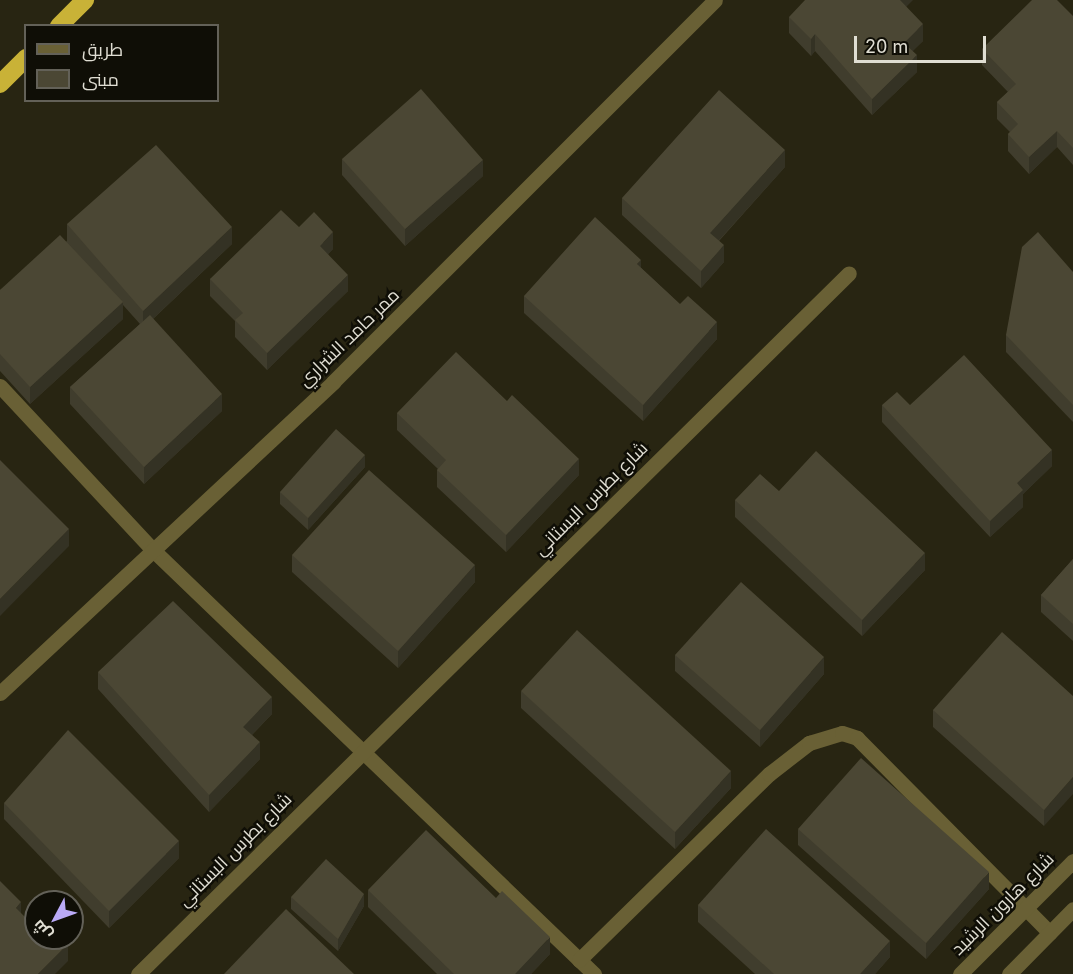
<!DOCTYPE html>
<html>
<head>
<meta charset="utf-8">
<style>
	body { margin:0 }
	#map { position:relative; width:1073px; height:974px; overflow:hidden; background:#282512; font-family:Inter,Cairo,sans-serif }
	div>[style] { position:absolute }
	.minor>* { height:15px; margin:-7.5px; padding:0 7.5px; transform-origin:7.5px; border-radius:7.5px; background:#696035 }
	.highway>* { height:18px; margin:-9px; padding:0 9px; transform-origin:9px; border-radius:9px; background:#c9b237 }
	.wall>* { inset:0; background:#403d2d }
	.shaded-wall>* { inset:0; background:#343224 }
	.building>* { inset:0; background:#4b4734 }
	span { translate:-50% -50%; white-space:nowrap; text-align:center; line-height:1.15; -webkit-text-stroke:5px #0f0e06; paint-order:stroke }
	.street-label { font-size:18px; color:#e0ded3 }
	.legend { position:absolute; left:24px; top:24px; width:195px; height:78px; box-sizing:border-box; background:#0f0e06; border:2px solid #636158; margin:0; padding:8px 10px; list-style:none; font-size:18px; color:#e0ded3 }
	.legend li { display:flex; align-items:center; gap:12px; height:30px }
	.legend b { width:30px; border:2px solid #636158 }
	.north { position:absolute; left:24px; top:890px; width:60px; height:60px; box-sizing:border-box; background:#0f0e06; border:2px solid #636158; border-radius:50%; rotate:229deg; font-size:16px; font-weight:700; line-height:24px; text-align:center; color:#e0ded3 }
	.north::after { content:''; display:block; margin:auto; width:21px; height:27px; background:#baaaf6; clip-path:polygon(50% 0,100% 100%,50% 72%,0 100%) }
	.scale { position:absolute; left:854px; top:36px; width:132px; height:27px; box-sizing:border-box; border:3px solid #e0ded3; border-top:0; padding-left:8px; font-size:18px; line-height:21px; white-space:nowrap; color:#e0ded3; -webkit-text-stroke:4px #0f0e06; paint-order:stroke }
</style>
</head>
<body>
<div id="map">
	<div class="minor">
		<i style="left:0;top:386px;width:224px;rotate:47deg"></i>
		<i style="left:153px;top:550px;width:612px;rotate:43.87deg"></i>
		<i style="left:0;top:693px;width:456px;rotate:-43deg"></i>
		<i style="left:333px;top:382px;width:540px;rotate:-45deg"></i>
		<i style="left:579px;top:960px;width:266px;rotate:-44.4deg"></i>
		<i style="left:769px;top:774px;width:51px;rotate:-37.8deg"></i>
		<i style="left:809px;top:743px;width:34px;rotate:-17deg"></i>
		<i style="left:842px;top:733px;width:16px;rotate:18deg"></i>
		<i style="left:857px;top:738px;width:274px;rotate:45.3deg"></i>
		<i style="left:138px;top:974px;width:998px;rotate:-44.59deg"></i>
		<i style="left:960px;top:974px;width:160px;rotate:-45deg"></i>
		<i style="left:1009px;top:974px;width:91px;rotate:-45.4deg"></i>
	</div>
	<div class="highway">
		<i style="left:59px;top:26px;width:37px;rotate:-45deg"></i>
		<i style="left:0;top:84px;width:37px;rotate:-45deg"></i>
	</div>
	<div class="wall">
		<i style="clip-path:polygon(906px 6px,923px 41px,912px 51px,917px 72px,872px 115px,815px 51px,811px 56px,789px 33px,789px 17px)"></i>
		<i style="clip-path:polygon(1073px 16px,1073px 165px,1057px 147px,1029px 174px,1008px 151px,1008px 134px,1010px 132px,997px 119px,997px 102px,1008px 92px,982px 65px,982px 49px)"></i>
		<i style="clip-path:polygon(342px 159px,483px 176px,405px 246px,342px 175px)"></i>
		<i style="clip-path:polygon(785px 167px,719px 241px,724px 262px,701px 288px,622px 215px,622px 198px)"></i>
		<i style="clip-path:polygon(67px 224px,232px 244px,153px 319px,222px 411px,144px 484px,70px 404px,70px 387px,140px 324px,123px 305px,123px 319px,30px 404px,0 371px,0 290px,67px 241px)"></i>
		<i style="clip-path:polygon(299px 227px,333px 249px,328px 254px,348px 291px,267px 370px,235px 337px,235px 321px,210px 296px,210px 279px)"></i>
		<i style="clip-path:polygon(641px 268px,717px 339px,643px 421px,524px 313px,524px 296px)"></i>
		<i style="clip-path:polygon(1073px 272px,1073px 422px,1006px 352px,1006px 335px)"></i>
		<i style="clip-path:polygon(507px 401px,579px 475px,506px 552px,437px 487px,437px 470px,438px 469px,397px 430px,397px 413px)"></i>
		<i style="clip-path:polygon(882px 405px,910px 405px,1052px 466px,1023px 494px,1023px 507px,990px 537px,882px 422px)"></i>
		<i style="clip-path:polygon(365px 467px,308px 530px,280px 504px,280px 492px)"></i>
		<i style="clip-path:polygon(779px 491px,925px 570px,862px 636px,735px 517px,735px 500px)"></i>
		<i style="clip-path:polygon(292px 555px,475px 582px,398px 668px,292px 572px)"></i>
		<i style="clip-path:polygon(1073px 559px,1073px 641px,1041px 612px,1041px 595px)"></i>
		<i style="clip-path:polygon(675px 655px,824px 674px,760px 747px,675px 671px)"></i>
		<i style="clip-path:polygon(98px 672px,272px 714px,252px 735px,260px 759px,209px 812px,98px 689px)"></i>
		<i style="clip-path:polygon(521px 691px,731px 788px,675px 849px,521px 708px)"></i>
		<i style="clip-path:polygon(1073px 696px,1044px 826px,933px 727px,933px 710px)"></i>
		<i style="clip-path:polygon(4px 803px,179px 858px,109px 928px,4px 819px)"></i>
		<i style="clip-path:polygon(798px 829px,989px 889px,926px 959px,798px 845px)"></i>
		<i style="clip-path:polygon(368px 890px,550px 954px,531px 974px,437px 974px,368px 907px)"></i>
		<i style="clip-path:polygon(291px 897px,364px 906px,338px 951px,291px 909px)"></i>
		<i style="clip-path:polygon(698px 905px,890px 957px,875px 974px,755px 974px,698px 922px)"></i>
	</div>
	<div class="shaded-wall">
		<i style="clip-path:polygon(898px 0,913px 0,898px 15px)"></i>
		<i style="clip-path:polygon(923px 24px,923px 41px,904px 60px,904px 43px)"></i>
		<i style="clip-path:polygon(815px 34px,815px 51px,811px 56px,811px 39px)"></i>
		<i style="clip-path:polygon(917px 55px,917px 72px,872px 115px,872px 99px)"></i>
		<i style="clip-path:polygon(1057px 131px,1057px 147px,1029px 174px,1029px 157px)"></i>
		<i style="clip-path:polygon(785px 150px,785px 167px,710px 250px,710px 233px)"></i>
		<i style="clip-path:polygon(483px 160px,483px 176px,405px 246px,405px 229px)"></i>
		<i style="clip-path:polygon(232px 227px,232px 244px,143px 328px,143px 311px)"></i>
		<i style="clip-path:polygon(333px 232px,333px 249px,320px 263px,320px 246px)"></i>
		<i style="clip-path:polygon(724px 245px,724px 262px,701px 288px,701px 271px)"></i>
		<i style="clip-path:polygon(641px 260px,641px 277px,637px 264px)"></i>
		<i style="clip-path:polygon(348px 275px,348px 291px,267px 370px,267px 353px)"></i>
		<i style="clip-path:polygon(123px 302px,123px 319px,30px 404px,30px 387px)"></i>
		<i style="clip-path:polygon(717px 322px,717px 339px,643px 421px,643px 405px)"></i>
		<i style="clip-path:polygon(222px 394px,222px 411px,144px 484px,144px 467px)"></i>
		<i style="clip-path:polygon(1052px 450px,1052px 466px,1023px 494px,1023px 507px,990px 537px,990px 521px,1017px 483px)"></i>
		<i style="clip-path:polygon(365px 455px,365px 467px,308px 530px,308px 518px)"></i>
		<i style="clip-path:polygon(579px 459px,579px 475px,506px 552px,506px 535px)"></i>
		<i style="clip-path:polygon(69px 529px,69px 546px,0 616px,0 599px)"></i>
		<i style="clip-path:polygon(925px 553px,925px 570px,862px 636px,862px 620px)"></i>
		<i style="clip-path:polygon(475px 565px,475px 582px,398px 668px,398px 651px)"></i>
		<i style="clip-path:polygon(824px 657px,824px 674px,760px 747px,760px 730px)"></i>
		<i style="clip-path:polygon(272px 697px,272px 714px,243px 744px,243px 727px)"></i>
		<i style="clip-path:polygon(260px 742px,260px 759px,209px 812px,209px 795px)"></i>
		<i style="clip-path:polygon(731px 771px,731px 788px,675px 849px,675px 832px)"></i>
		<i style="clip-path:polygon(1073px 777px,1073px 794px,1044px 826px,1044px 810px)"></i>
		<i style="clip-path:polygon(179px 841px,179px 858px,109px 928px,109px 911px)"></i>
		<i style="clip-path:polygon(989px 872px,989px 889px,926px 959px,926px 943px)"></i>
		<i style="clip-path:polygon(364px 894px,364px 906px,338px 951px,338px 939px)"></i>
		<i style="clip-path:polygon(21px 902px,21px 919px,16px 908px)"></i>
		<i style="clip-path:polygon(550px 937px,550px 954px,531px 974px,515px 974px)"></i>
		<i style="clip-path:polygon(890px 941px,890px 957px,875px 974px,860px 974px)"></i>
		<i style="clip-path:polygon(68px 944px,68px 961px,55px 974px,38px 974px)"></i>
	</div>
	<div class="building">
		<i style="clip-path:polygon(805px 0,900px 0,923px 24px,904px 43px,917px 55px,872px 99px,815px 34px,811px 39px,789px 17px)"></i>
		<i style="clip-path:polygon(1032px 0,1057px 0,1073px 16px,1073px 148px,1057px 131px,1029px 157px,1008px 134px,1018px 124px,997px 102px,1016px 84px,982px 49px)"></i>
		<i style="clip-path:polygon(421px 89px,483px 160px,405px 229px,342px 159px)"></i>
		<i style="clip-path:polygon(719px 90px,785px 150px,710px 233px,724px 245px,701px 271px,622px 198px)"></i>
		<i style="clip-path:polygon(156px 145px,232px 227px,143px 311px,67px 224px)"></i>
		<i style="clip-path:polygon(281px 210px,299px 227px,314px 212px,333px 232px,320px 246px,348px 275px,267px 353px,235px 320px,243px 313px,210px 279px)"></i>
		<i style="clip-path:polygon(595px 217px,641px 260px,637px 264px,680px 304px,688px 296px,717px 322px,643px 405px,524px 296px)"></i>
		<i style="clip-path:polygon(1038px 232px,1073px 272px,1073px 405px,1006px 335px,1022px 247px)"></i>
		<i style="clip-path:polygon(60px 235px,123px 302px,30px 387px,0 354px,0 290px)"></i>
		<i style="clip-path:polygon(150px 315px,222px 394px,144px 467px,70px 387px)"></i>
		<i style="clip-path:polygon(456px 352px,507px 401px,512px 395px,579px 459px,506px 535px,437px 470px,446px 460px,397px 413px)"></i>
		<i style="clip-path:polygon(964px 355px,1052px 450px,1017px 483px,1023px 490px,990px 521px,882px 405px,897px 392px,910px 405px)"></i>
		<i style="clip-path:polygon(336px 429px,365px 455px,308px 518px,280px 492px)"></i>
		<i style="clip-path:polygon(816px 451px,925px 553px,862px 620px,735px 500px,760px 474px,779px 491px)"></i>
		<i style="clip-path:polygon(0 460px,69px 529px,0 599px)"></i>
		<i style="clip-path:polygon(369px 470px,475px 565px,398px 651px,292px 555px)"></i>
		<i style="clip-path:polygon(1073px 559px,1073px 624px,1041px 595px)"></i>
		<i style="clip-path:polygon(741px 582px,824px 657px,760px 730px,675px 655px)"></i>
		<i style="clip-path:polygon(173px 601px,272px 697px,243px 727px,260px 742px,209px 795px,98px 672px)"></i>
		<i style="clip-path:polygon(577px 630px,731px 771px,675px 832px,521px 691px)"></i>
		<i style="clip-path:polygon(1002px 632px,1073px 696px,1073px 777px,1044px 810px,933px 710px)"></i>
		<i style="clip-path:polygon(68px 730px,179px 841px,109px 911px,4px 803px)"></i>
		<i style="clip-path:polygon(861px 758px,989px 872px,926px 943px,798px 829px)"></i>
		<i style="clip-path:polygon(766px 829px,890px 941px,860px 974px,774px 974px,698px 905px)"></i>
		<i style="clip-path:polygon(426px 830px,496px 898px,502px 891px,550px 937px,515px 974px,454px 974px,368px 890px)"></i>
		<i style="clip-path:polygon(326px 859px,364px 894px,338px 939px,291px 897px)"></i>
		<i style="clip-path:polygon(0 881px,21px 902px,16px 908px,25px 917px,32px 909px,36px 913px,36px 938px,62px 938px,68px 944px,38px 974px,0 974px)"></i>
		<i style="clip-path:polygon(286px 909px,354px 974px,224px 974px)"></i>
	</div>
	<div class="street-label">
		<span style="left:349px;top:338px;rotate:-44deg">ممر حامد الشراري</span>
		<span style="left:591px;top:499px;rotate:-45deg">شارع بطرس البستاني</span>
		<span style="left:235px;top:850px;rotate:-45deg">شارع بطرس البستاني</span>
		<span style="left:1003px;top:904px;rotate:-45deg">شارع هارون الرشيد</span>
	</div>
	<ul class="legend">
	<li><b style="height:8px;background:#696035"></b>طريق</li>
	<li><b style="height:16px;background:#4b4734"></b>مبنى</li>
	</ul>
	<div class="north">ش</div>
	<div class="scale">20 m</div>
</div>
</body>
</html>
